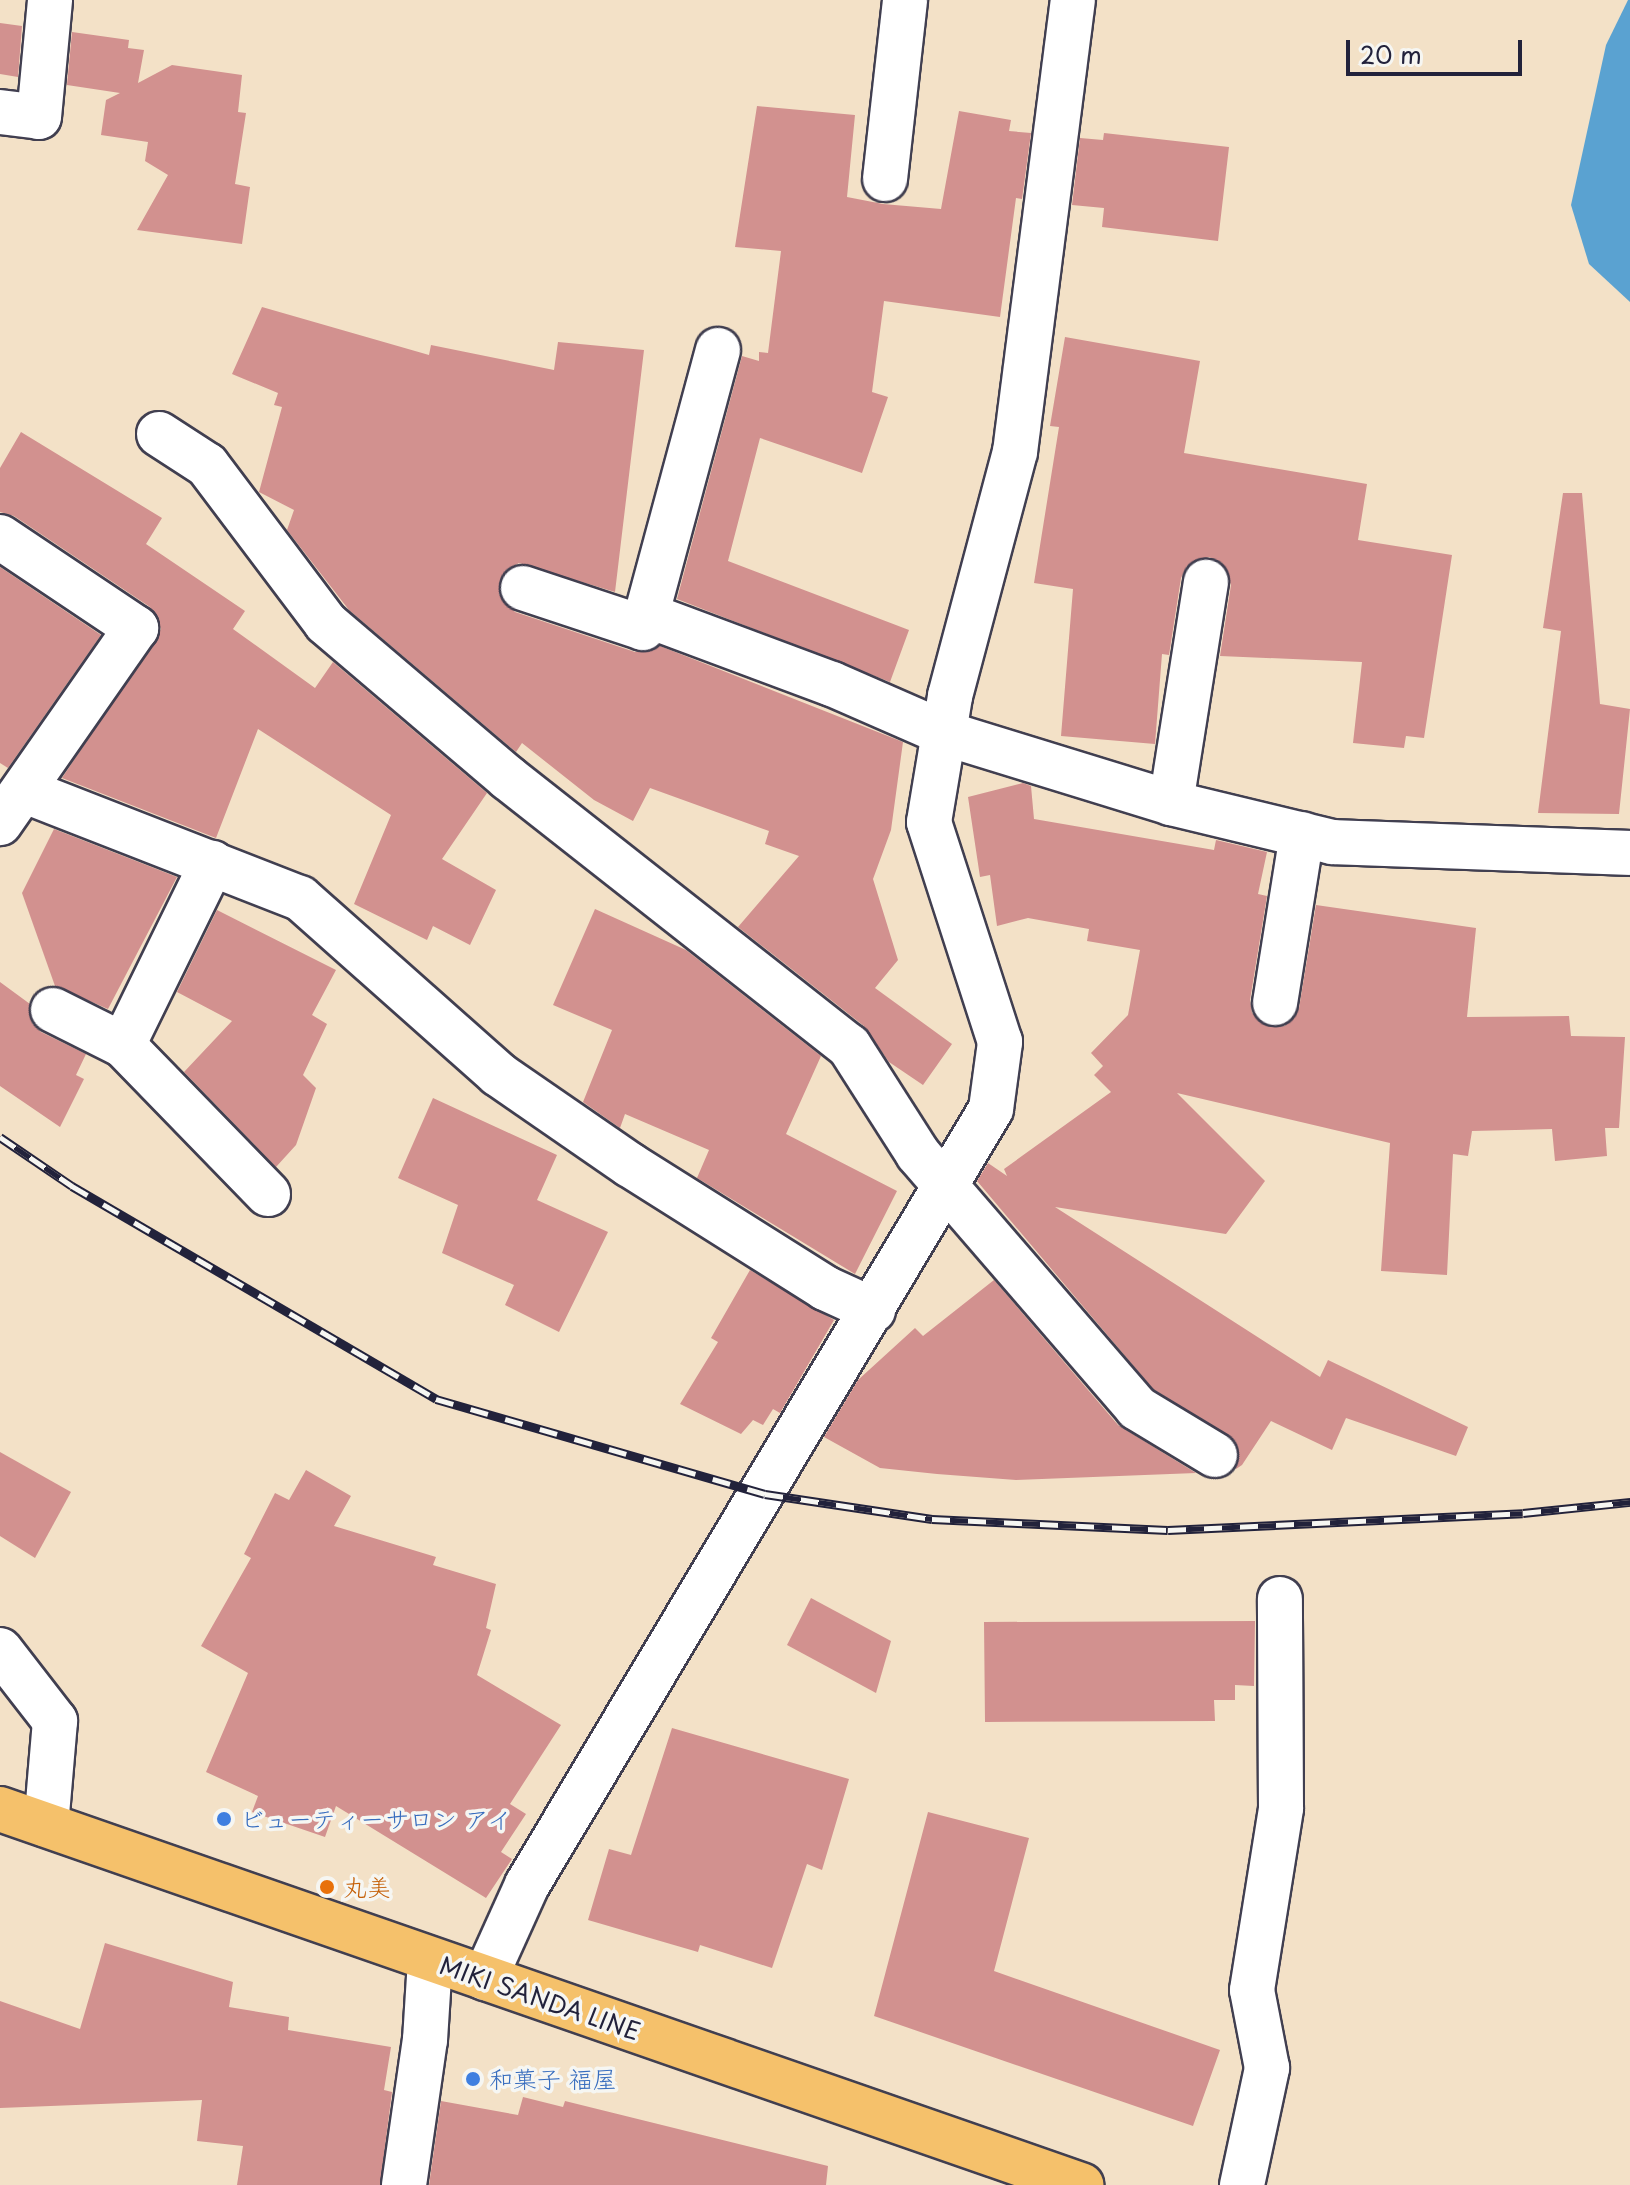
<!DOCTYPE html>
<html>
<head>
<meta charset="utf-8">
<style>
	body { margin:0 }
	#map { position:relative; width:1630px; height:2185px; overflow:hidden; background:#f3e1c7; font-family:"Playpen Sans","Klee One",sans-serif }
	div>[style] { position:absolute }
	.water>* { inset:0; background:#5aa2d1 }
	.building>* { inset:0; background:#d2918f }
	.roads { filter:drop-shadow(2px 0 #413f50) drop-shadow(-2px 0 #413f50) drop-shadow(0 2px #413f50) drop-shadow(0 -2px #413f50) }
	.minor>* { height:44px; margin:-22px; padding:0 22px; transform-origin:22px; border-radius:22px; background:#fff }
	.major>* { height:44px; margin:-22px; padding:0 22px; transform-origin:22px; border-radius:22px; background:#f5c16b }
	.rail>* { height:9px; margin-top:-4.5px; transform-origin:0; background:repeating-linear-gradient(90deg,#f6f6f2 0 18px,#22223b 0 36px); box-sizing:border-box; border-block:2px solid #22223b }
	.dots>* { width:22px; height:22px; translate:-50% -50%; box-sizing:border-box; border:4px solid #f6f6f2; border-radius:50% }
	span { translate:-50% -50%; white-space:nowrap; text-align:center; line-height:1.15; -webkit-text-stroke:7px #f6f6f2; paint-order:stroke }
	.shop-label { font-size:24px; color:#366cbe }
	.left { translate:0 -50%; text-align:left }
	.food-label { font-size:24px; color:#c56008 }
	.street-label { font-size:24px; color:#22223b }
	.scale { position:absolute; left:1346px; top:40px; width:176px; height:36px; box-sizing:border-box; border:4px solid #22223b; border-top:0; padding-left:10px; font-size:24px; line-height:28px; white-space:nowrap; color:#22223b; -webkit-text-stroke:6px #f6f6f2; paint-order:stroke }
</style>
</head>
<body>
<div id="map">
	<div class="water">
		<i style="clip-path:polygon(1628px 0,1630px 0,1630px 302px,1589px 264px,1571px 205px,1606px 45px)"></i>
	</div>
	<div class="building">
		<i style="clip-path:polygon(0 23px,22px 26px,18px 77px,0 74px)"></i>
		<i style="clip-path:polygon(72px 32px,129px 40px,128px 48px,144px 50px,138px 83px,172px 65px,242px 75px,238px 112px,246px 113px,235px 184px,250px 187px,242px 244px,137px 230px,168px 175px,145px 161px,148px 142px,101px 135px,106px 100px,120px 93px,67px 85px)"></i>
		<i style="clip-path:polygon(757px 106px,855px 115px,847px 197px,883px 204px,941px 209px,959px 111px,1011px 120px,1009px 131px,1031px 133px,1022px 199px,1016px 198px,1000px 317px,884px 301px,872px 392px,888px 397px,862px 473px,760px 438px,728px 561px,909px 630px,890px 682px,677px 599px,742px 356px,759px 361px,759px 352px,768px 353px,781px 251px,735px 247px)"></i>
		<i style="clip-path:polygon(1104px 133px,1229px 147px,1218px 241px,1102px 227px,1104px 208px,1072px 205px,1080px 138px,1103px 140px)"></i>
		<i style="clip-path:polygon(262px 307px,429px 355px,431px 345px,554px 370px,558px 342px,644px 350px,615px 592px,519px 563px,506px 570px,499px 594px,515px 612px,635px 652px,660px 646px,903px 742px,891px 830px,873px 879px,898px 960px,875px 988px,952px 1044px,923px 1085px,889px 1062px,864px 1026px,738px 927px,799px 856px,765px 844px,769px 831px,650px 788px,633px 821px,594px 800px,522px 743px,516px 752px,349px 610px,287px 530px,294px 510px,259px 492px,282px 407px,274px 405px,278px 393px,232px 374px)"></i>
		<i style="clip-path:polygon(1065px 337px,1200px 361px,1184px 453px,1367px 484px,1358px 540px,1452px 555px,1424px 738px,1406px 736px,1404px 748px,1353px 743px,1362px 662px,1220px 656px,1231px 585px,1222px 563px,1209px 557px,1187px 566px,1181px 578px,1169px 655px,1162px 654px,1155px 744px,1061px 736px,1073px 589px,1034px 583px,1059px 427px,1050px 426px)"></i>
		<i style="clip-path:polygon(21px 432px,162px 518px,146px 544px,245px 611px,233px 629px,315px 688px,333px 662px,487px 793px,442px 859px,496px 890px,470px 945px,433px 926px,427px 940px,354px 904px,391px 815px,258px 729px,216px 838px,62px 778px,161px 629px,150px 607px,14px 516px,0 512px,0 468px)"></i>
		<i style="clip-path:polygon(1563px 493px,1582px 493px,1600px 704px,1630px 709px,1619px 814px,1538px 813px,1561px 631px,1543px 628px)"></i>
		<i style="clip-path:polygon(0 567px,101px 635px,8px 768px,0 763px)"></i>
		<i style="clip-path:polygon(1023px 783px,1031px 786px,1034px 819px,1214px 850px,1216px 840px,1267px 852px,1258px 894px,1267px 896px,1250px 1000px,1252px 1013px,1270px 1027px,1285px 1026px,1299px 1008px,1316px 905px,1476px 928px,1467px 1017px,1569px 1016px,1571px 1036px,1625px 1037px,1619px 1128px,1605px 1128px,1607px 1156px,1555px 1161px,1552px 1129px,1472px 1131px,1468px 1156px,1453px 1154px,1447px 1275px,1381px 1271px,1390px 1143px,1177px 1093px,1265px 1181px,1226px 1234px,1055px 1207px,1320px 1377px,1328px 1360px,1468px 1427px,1456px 1456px,1346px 1418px,1332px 1450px,1271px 1421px,1242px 1465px,1236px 1469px,1236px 1442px,1153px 1389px,977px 1181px,988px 1163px,1007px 1176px,1004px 1169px,1111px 1092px,1094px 1075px,1103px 1066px,1091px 1053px,1128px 1015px,1140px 950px,1087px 941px,1089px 929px,1028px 918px,997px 926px,990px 875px,980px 877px,968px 797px)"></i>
		<i style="clip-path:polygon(54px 829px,177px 877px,108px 1009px,55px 986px,22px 893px)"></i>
		<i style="clip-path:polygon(595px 909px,686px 950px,821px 1056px,786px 1134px,897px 1191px,855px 1274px,697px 1178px,709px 1150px,625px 1114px,620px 1128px,583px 1102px,612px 1030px,553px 1005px)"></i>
		<i style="clip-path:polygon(217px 910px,336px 970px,312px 1015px,327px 1024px,303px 1075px,316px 1088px,296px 1145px,276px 1167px,184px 1072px,232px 1021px,177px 992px)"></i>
		<i style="clip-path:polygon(0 982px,30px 1004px,32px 1023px,41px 1032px,86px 1054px,76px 1075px,84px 1079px,60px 1127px,0 1086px)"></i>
		<i style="clip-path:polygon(433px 1098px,557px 1155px,537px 1200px,608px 1232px,559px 1332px,505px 1305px,514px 1285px,442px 1253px,458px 1205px,398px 1178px)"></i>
		<i style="clip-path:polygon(750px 1270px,834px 1320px,780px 1413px,773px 1409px,763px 1425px,753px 1420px,741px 1434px,680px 1404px,718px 1342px,711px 1338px)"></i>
		<i style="clip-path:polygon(994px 1280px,1118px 1425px,1196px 1473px,1016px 1480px,937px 1474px,880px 1468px,824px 1437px,858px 1380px,915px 1328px,923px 1336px)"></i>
		<i style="clip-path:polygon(0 1452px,71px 1492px,35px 1558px,0 1536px)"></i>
		<i style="clip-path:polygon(306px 1470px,351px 1496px,334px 1526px,436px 1557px,433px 1565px,496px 1584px,486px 1628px,491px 1630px,477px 1675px,561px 1725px,510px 1804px,526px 1814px,501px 1852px,512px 1859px,486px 1898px,336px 1806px,325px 1837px,252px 1812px,258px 1796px,206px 1772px,248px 1673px,201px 1646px,251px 1558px,244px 1554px,275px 1493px,289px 1500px)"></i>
		<i style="clip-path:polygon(811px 1598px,891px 1641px,876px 1693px,787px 1645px)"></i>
		<i style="clip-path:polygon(1255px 1621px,1254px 1686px,1235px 1685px,1235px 1700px,1214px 1700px,1215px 1721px,985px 1722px,984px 1622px)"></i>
		<i style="clip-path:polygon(672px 1728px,849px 1779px,822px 1870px,807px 1864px,772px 1968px,700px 1945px,698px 1952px,588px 1920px,609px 1849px,631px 1855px)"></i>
		<i style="clip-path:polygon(928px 1812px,1029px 1838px,994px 1971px,1220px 2050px,1193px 2126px,874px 2016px)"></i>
		<i style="clip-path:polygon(105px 1943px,233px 1982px,229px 2007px,289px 2017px,288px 2030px,391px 2047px,384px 2090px,392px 2092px,380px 2185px,237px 2185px,243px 2146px,197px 2141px,202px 2100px,0 2108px,0 2001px,80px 2029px)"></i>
		<i style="clip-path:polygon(523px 2097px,563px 2107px,565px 2101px,828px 2166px,826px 2185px,429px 2185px,441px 2101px,518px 2115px)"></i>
	</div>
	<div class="roads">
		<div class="minor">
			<i style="left:0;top:112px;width:39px;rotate:7deg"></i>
			<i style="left:39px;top:117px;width:118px;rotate:-84.6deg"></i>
			<i style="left:885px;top:179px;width:180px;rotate:-83.6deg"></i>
			<i style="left:159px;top:434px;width:57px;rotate:32.9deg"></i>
			<i style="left:207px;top:465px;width:198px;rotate:53deg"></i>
			<i style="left:326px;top:623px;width:239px;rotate:40.4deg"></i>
			<i style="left:508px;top:778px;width:434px;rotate:38.2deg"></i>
			<i style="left:849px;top:1046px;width:128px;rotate:57.4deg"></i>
			<i style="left:918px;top:1154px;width:335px;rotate:49.2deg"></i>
			<i style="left:1137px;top:1408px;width:91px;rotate:31.1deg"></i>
			<i style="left:0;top:537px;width:164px;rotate:33.8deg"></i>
			<i style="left:136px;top:628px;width:238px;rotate:124.9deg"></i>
			<i style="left:523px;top:588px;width:126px;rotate:18.4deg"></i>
			<i style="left:643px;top:628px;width:288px;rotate:-74.9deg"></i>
			<i style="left:647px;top:615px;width:197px;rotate:20.5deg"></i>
			<i style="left:832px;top:684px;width:122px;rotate:23.6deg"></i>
			<i style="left:944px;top:733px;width:238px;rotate:17.1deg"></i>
			<i style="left:1171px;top:803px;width:166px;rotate:13.6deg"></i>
			<i style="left:1332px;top:842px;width:298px;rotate:2.1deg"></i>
			<i style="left:25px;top:791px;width:295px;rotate:21.3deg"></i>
			<i style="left:300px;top:898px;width:265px;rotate:41.6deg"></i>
			<i style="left:498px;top:1074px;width:160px;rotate:34.6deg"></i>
			<i style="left:630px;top:1165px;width:231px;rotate:32.2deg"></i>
			<i style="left:825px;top:1288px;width:53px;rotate:24.6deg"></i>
			<i style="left:1171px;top:803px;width:224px;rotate:-81deg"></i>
			<i style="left:1275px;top:1003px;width:171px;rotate:-80.9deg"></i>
			<i style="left:53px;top:1010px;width:78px;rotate:26.6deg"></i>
			<i style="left:123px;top:1045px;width:208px;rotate:45.8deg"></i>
			<i style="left:123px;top:1045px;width:203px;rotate:-63.9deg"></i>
			<i style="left:0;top:1650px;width:90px;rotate:52.2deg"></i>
			<i style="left:55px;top:1721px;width:104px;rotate:94.9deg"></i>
			<i style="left:485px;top:1978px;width:102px;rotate:-65.7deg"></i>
			<i style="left:527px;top:1885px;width:904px;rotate:-59.12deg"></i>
			<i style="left:991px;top:1109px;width:68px;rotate:-82.3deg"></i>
			<i style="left:1000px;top:1042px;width:231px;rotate:-107.9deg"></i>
			<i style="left:929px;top:822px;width:128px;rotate:-80.5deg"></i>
			<i style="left:950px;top:696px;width:253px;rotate:-75.1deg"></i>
			<i style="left:1015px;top:452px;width:456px;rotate:-82.7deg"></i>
			<i style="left:404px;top:2185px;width:147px;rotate:-81.8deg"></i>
			<i style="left:425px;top:2040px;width:80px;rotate:-86.4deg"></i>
			<i style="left:1242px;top:2185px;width:120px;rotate:-77.9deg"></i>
			<i style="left:1267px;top:2068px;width:79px;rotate:-100.9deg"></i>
			<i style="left:1252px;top:1990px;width:184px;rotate:-80.9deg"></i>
			<i style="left:1281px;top:1808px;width:209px;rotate:-90.3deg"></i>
		</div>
		<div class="major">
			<i style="left:0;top:1809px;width:1145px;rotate:19.18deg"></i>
		</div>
	</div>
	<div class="rail">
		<i style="left:0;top:1137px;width:87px;rotate:34.2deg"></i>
		<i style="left:72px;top:1186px;width:422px;rotate:30.3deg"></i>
		<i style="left:436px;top:1399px;width:342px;rotate:16.1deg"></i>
		<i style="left:765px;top:1494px;width:169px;rotate:8.5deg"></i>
		<i style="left:932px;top:1519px;width:236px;rotate:2.7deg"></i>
		<i style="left:1168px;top:1530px;width:355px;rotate:-2.7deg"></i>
		<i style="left:1523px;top:1513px;width:108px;rotate:-5.9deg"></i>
	</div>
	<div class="dots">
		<i style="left:224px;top:1819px;background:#3f7fe0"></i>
		<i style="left:327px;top:1887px;background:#e8710a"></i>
		<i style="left:473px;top:2079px;background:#3f7fe0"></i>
	</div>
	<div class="shop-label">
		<span class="left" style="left:240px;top:1819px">ビューティーサロン アイ</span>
		<span class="left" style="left:489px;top:2079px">和菓子 福屋</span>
	</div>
	<div class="food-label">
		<span class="left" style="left:343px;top:1887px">丸美</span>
	</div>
	<div class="street-label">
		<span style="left:540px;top:1998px;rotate:19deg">MIKI SANDA LINE</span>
	</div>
	<div class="scale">20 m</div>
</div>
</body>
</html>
